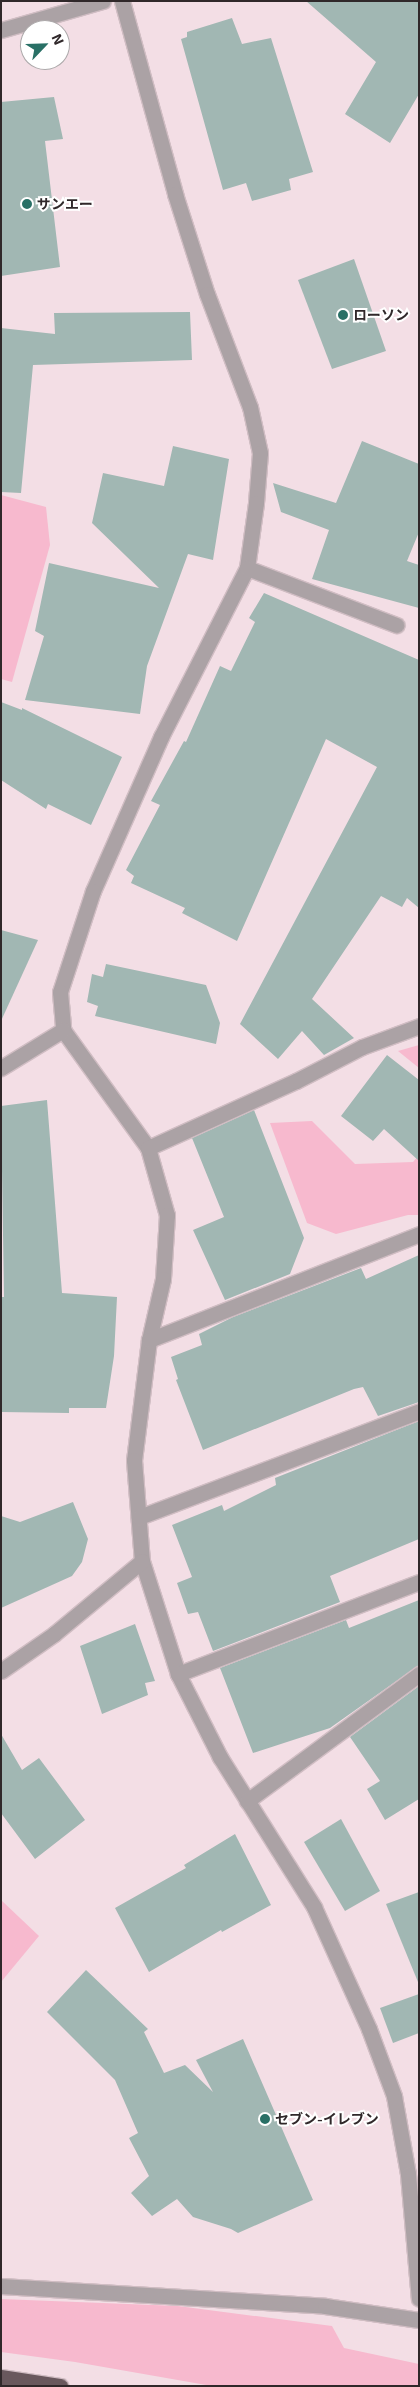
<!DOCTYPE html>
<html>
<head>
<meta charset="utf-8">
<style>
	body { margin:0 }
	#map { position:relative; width:420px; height:2387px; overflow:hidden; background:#f3dee5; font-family:"Exo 2","Noto Sans JP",sans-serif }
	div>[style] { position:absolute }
	.green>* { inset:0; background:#f7b9ce }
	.building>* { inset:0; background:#a1b7b3 }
	.roads { filter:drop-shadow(1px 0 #d0bdc3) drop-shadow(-1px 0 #d0bdc3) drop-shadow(0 1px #d0bdc3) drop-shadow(0 -1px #d0bdc3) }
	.minor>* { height:15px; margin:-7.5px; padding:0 7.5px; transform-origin:7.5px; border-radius:7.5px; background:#aba2a5 }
	.highway>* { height:15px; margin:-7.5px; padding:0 7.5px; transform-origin:7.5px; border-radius:7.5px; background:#69585d }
	.dots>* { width:14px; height:14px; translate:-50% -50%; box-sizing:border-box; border:2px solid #fff; border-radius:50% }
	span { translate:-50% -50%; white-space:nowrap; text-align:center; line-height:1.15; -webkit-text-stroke:4px #fff; paint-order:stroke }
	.poi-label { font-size:14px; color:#30282a; font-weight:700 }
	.left { translate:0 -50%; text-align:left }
	.frame { position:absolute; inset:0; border:2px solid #30282a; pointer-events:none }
	.north { position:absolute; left:20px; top:20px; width:50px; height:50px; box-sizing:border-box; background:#fff; border:1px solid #aca9aa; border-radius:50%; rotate:66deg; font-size:14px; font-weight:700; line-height:20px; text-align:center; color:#30282a }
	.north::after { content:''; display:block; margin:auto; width:18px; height:22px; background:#297066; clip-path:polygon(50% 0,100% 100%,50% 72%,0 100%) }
</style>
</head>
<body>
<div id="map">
	<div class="green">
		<i style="clip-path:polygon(1px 495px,46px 507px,50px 545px,12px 682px,1px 679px)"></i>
		<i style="clip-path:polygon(419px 1045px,419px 1068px,398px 1051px)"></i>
		<i style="clip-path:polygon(312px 1121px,355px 1164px,413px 1162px,419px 1155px,419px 1215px,408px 1215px,336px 1234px,307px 1223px,270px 1123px)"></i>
		<i style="clip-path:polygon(1px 1900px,39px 1936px,1px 1982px)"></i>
		<i style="clip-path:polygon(1px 2299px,178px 2306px,332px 2326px,344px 2348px,419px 2364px,419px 2386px,212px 2386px,75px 2362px,1px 2352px)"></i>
	</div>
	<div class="building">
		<i style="clip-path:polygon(306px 1px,419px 1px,419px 94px,390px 143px,345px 114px,376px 62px)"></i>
		<i style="clip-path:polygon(232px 18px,242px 44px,271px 38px,313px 172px,289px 179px,291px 190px,252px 201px,246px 183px,223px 190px,181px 39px,187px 37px,187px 32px)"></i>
		<i style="clip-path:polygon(54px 97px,63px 139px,45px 141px,60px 267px,1px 276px,1px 102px)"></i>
		<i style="clip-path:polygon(354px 259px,386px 351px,332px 369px,298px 280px)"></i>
		<i style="clip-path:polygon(190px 312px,192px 360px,33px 365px,21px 493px,1px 492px,1px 328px,55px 334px,54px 313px)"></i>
		<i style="clip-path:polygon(362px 441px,419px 464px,419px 532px,407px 561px,419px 565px,419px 608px,312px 579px,329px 530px,281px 512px,273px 483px,336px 503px)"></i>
		<i style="clip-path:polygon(173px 446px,229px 459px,213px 560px,188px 554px,147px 666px,140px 714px,25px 700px,44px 636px,35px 631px,49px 563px,159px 588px,92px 523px,103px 473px,164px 486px)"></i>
		<i style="clip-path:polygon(264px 593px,419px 660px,419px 908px,407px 898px,402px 907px,381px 896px,312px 999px,354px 1038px,324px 1055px,302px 1031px,278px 1059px,240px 1024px,377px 767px,326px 739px,237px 941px,182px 913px,185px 908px,131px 883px,134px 876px,126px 870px,160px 805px,151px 801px,184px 741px,186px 742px,220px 666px,231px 671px,255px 622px,249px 618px)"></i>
		<i style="clip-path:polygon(1px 702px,22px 710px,22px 708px,122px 757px,91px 825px,48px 804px,46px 809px,1px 780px)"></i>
		<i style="clip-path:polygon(1px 930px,38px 940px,1px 1021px)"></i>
		<i style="clip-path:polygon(106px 964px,206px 985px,220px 1023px,216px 1044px,95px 1016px,98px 1006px,87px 1002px,92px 974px,103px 977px)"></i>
		<i style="clip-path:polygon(387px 1055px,419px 1080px,419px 1161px,384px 1129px,373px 1141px,341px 1116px)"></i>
		<i style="clip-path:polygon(47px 1100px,62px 1293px,117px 1297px,114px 1356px,106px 1408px,69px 1408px,69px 1413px,1px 1412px,1px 1297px,4px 1297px,1px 1106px)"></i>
		<i style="clip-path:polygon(254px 1110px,304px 1238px,290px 1274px,225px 1300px,193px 1230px,224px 1217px,192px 1138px)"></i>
		<i style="clip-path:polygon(419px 1255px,419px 1402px,378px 1416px,363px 1387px,354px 1389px,203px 1450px,176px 1380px,178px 1379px,171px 1357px,202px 1345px,199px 1334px,233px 1317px,361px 1268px,366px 1279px)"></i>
		<i style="clip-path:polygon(419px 1421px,419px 1539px,330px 1576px,340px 1602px,213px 1651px,198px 1612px,188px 1614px,177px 1583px,192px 1577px,172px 1525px,222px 1505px,224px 1511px,276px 1485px,275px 1478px)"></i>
		<i style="clip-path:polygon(73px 1502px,88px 1539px,82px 1562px,72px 1576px,1px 1608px,1px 1516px,20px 1522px)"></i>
		<i style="clip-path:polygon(419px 1600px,419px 1665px,330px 1728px,253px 1753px,220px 1668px,346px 1620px,349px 1628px)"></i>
		<i style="clip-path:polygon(135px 1624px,155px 1681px,145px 1683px,148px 1695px,102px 1714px,80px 1646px)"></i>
		<i style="clip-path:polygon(419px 1686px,419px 1799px,385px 1820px,367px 1789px,380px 1781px,350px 1737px)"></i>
		<i style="clip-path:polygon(1px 1734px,22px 1770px,39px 1758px,85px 1820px,35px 1859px,1px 1813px)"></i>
		<i style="clip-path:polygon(341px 1819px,380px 1891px,345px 1911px,304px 1842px)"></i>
		<i style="clip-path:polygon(235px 1834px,271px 1905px,222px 1932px,221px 1930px,149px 1972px,115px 1908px,186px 1868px,184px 1865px)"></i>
		<i style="clip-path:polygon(419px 1892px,419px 1982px,418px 1982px,386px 1904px)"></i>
		<i style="clip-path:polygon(86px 1970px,148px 2029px,144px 2032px,164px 2073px,185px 2065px,213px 2092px,196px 2060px,243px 2039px,313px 2200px,238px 2233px,231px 2229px,193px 2217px,177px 2199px,152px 2216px,131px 2193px,149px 2176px,129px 2138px,138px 2133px,115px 2080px,47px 2012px)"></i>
		<i style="clip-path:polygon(419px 1994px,419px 2033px,393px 2043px,380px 2008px)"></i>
	</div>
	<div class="roads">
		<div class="minor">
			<i style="left:122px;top:1px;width:200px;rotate:74.6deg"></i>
			<i style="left:175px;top:194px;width:105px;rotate:72.3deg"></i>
			<i style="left:207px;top:294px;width:121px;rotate:69.2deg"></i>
			<i style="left:250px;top:407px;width:47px;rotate:77.7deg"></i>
			<i style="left:260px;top:453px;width:50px;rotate:94.6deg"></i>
			<i style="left:256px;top:503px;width:66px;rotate:97.9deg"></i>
			<i style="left:247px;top:568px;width:190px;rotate:117deg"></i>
			<i style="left:161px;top:737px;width:168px;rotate:113.8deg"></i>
			<i style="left:93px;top:891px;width:106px;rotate:108.1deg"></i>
			<i style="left:60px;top:992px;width:38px;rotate:85deg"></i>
			<i style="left:63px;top:1030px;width:145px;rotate:54.2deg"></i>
			<i style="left:148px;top:1148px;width:70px;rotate:74.2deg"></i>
			<i style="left:167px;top:1215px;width:64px;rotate:93.6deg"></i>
			<i style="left:163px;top:1279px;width:63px;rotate:102.9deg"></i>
			<i style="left:149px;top:1340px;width:121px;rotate:97.1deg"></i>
			<i style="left:134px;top:1460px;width:101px;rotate:85.5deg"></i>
			<i style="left:142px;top:1561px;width:119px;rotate:72.3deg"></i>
			<i style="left:178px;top:1674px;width:93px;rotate:63.2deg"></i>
			<i style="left:220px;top:1757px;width:177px;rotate:57.9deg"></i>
			<i style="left:314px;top:1907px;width:134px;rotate:65.7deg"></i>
			<i style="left:369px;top:2029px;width:72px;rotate:69.5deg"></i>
			<i style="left:394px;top:2096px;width:79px;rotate:79.8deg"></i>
			<i style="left:408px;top:2174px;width:125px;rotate:85deg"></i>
			<i style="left:1px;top:30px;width:106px;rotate:-15.9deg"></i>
			<i style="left:247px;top:568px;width:160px;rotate:20.9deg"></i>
			<i style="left:1px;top:1068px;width:73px;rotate:-31.5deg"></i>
			<i style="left:148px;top:1148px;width:162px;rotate:-24.4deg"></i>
			<i style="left:296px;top:1081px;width:74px;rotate:-27.3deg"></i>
			<i style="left:362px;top:1047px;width:61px;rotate:-20.2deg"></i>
			<i style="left:149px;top:1340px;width:290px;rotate:-21.4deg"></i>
			<i style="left:139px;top:1517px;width:299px;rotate:-20.7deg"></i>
			<i style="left:1px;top:1671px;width:65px;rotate:-34.9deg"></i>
			<i style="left:54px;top:1634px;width:114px;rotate:-39.7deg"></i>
			<i style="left:178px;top:1674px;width:258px;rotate:-20.9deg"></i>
			<i style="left:247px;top:1801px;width:214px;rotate:-36.4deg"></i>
			<i style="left:1px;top:2286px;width:325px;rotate:3.5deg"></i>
			<i style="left:325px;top:2306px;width:95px;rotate:8.5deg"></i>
		</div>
		<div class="highway">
			<i style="left:1px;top:2377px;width:60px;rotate:8.7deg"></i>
		</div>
	</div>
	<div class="dots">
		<i style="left:27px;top:204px;background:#297066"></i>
		<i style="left:343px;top:315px;background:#297066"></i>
		<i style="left:265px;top:2119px;background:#297066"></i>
	</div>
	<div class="poi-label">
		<span class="left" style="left:37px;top:204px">サンエー</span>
		<span class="left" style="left:353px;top:315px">ローソン</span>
		<span class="left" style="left:275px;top:2119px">セブン-イレブン</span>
	</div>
	<div class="frame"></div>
	<div class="north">N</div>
</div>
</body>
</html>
